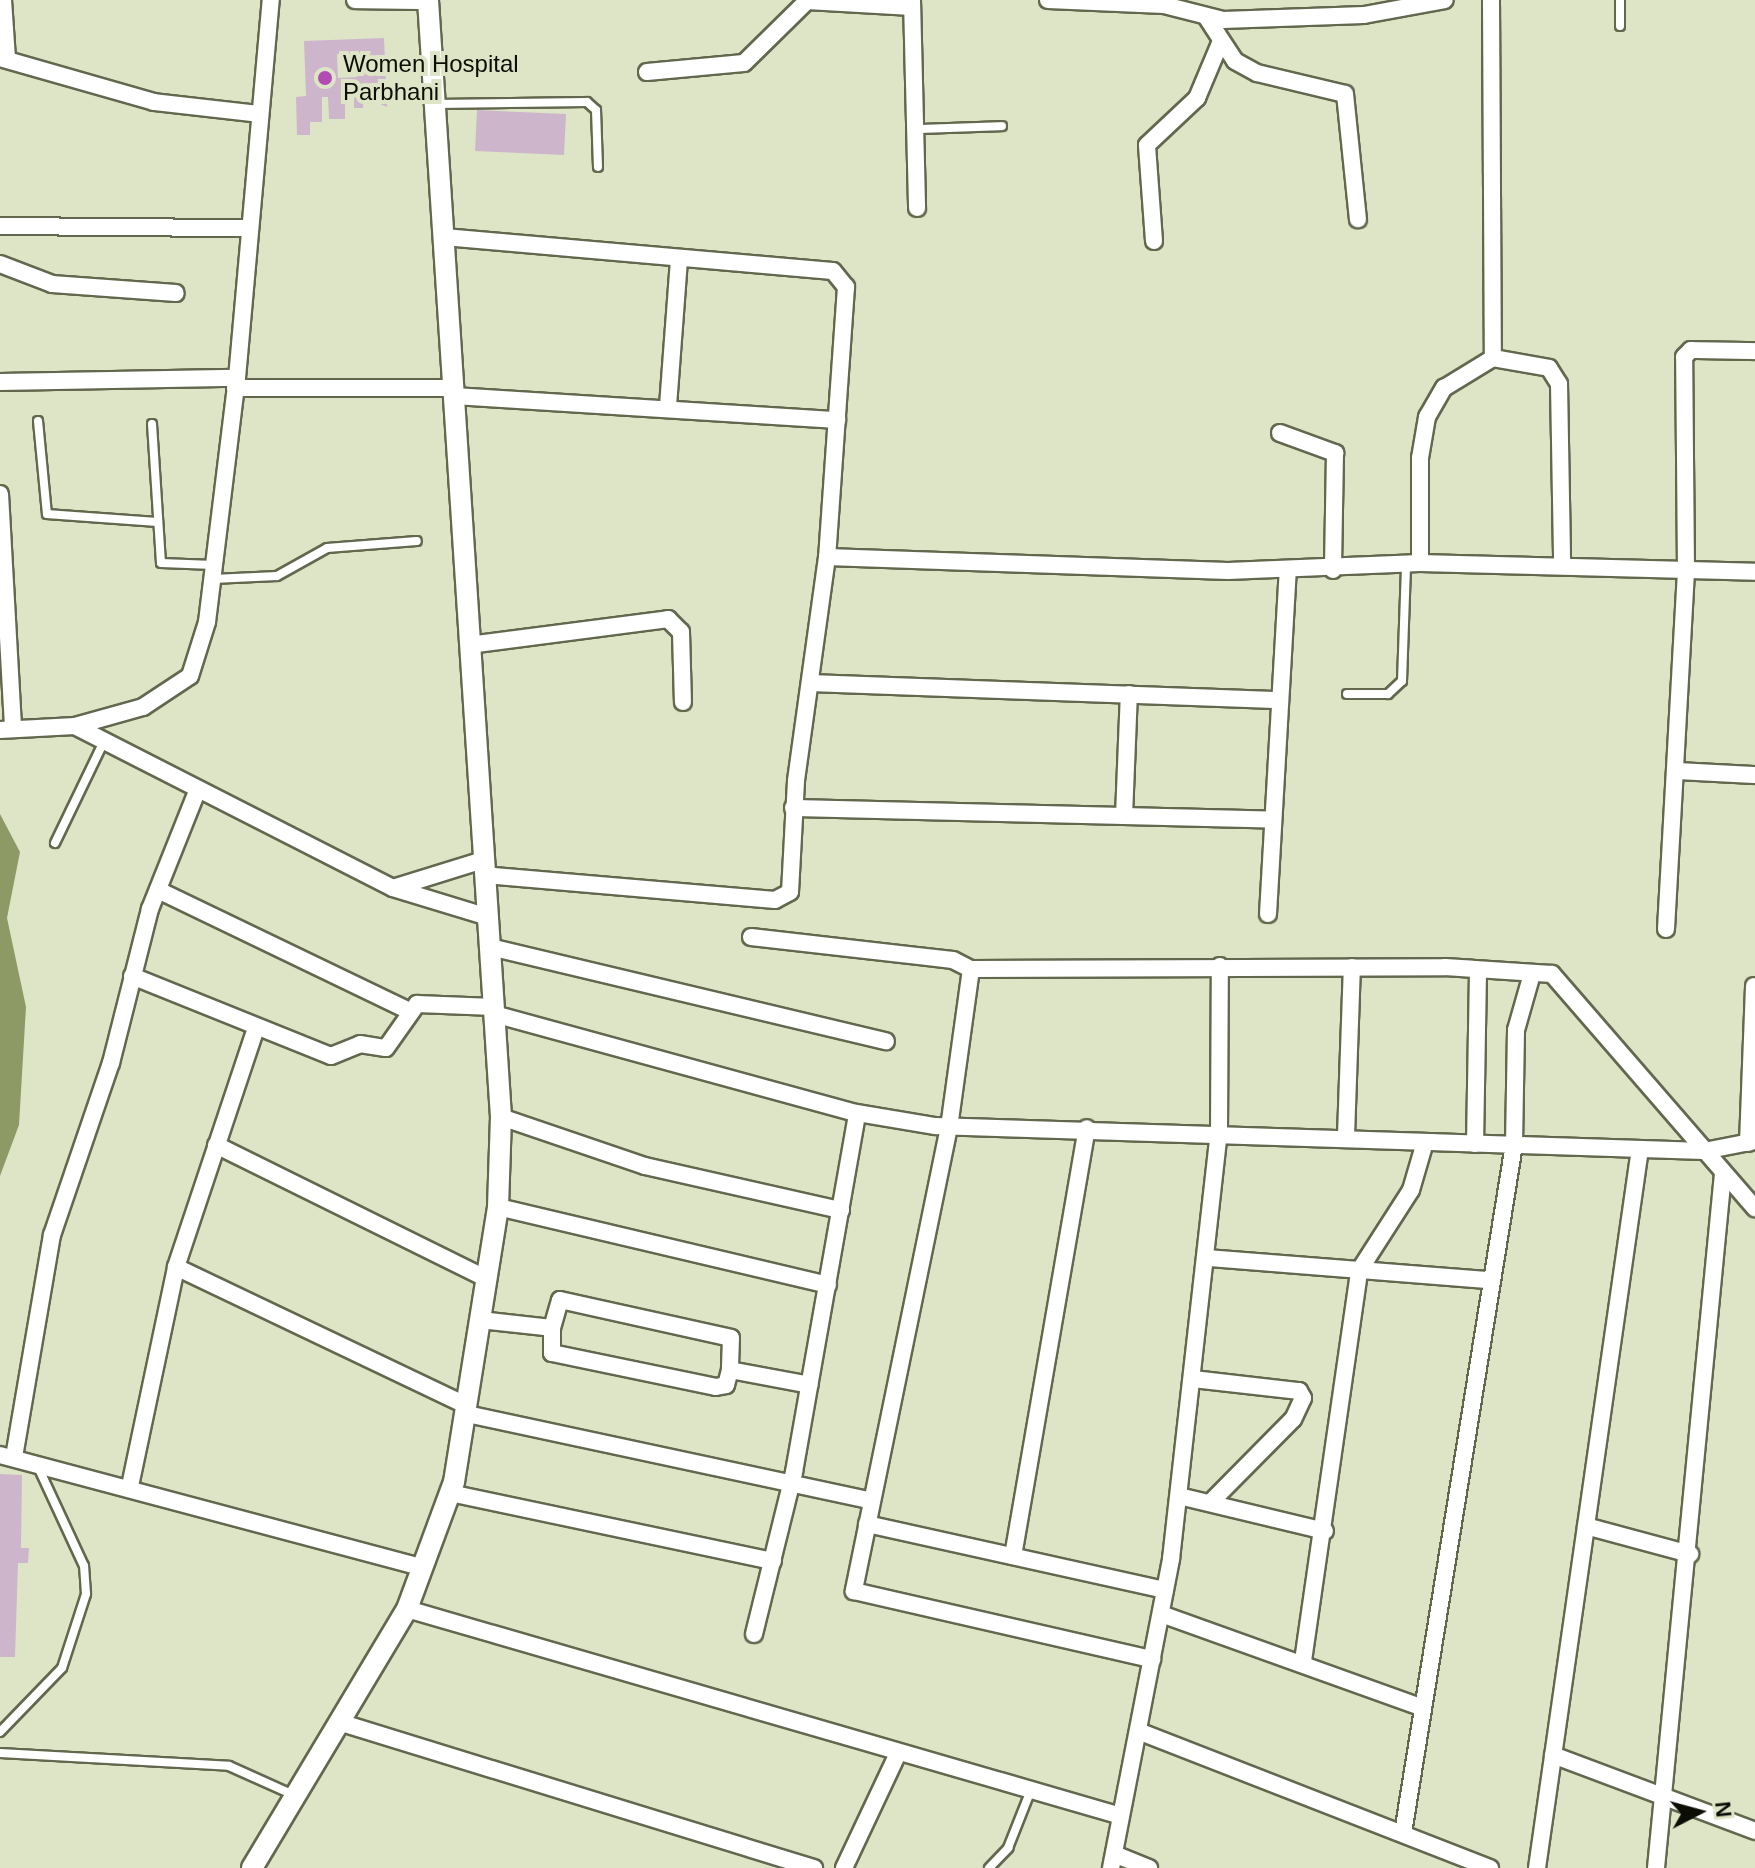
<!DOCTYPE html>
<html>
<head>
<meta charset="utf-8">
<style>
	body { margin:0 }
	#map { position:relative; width:1755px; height:1868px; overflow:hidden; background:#dee5c7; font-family:Arial,sans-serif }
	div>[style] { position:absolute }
	.water>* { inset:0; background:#8e9a66 }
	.building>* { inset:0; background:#cdb6cc }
	.roads { filter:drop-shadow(2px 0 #62684e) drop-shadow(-2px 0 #62684e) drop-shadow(0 2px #62684e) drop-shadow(0 -2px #62684e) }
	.service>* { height:8px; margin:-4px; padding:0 4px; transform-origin:4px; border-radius:4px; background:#fff }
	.minor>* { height:16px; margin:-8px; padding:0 8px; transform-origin:8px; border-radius:8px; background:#fff }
	.tertiary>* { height:20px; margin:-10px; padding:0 10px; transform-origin:10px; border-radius:10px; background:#fff }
	.dots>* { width:22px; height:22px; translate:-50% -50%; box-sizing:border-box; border:4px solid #dee5c7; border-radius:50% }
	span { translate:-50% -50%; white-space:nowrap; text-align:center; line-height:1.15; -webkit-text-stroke:8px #dee5c7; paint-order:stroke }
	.poi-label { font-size:24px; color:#0c0e05 }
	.left { translate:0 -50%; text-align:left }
	.north { position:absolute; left:1659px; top:1772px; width:80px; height:80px; -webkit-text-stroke:6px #dee5c7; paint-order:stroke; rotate:84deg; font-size:22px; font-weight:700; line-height:32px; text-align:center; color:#0c0e05 }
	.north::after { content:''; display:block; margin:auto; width:28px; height:36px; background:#0c0e05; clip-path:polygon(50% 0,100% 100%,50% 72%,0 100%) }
</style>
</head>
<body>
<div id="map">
	<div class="water">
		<i style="clip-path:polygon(0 814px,20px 852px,7px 918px,26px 1007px,19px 1125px,0 1176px)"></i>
	</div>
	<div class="building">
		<i style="clip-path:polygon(evenodd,384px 38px,387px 107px,363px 96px,363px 108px,354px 108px,354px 96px,345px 97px,345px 119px,329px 119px,328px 97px,322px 97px,322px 122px,310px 122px,310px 135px,297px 135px,296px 97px,306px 96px,304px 41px,384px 38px,337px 54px,356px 54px,357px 77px,338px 78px,337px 54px)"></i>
		<i style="clip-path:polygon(477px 110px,566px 114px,564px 155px,475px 151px)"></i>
		<i style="clip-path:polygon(0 1474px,22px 1475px,21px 1548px,29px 1548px,28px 1563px,18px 1563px,15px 1657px,0 1657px)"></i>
	</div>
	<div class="roads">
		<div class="service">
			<i style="left:1620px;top:0;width:26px;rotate:90deg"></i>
			<i style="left:436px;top:104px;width:151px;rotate:-0.8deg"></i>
			<i style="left:587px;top:102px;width:12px;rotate:42deg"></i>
			<i style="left:596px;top:110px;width:57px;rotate:88deg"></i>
			<i style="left:917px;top:129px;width:85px;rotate:-2deg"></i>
			<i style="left:38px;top:421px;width:93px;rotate:84.5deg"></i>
			<i style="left:47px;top:514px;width:110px;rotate:4.2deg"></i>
			<i style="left:152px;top:424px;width:139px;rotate:86.3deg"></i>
			<i style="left:161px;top:563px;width:53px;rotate:2.2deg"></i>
			<i style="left:213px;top:579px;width:64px;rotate:-2.7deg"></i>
			<i style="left:277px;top:576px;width:57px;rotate:-29.2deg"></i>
			<i style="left:327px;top:548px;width:90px;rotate:-4.4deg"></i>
			<i style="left:1347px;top:694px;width:41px"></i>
			<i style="left:1388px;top:694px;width:19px;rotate:-43deg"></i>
			<i style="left:1402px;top:681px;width:114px;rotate:-88deg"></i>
			<i style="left:55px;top:843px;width:113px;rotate:-64.3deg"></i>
			<i style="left:0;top:1732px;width:89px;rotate:-45.9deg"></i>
			<i style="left:62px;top:1668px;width:78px;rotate:-72deg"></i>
			<i style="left:86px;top:1594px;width:28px;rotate:-94deg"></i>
			<i style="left:84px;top:1566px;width:109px;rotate:-114.9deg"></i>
			<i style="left:0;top:1753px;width:229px;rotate:3.2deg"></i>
			<i style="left:229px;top:1766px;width:73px;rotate:24.1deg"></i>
			<i style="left:989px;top:1868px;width:28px;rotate:-46deg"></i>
			<i style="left:1008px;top:1848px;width:62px;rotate:-68.4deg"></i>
		</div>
		<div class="minor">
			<i style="left:3px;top:0;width:58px;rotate:86.1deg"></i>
			<i style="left:355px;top:0;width:73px;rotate:0.8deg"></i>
			<i style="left:912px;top:0;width:208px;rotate:88.6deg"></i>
			<i style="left:1048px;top:0;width:116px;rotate:2.5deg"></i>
			<i style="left:1164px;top:5px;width:61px;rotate:14.3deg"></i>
			<i style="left:1223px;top:20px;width:141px;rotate:-2deg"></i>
			<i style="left:1364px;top:15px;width:82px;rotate:-10.5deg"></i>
			<i style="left:1491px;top:0;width:358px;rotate:89.7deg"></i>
			<i style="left:1493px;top:358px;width:57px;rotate:10.1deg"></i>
			<i style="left:1549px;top:368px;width:19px;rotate:58deg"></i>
			<i style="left:1559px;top:384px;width:180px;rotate:89deg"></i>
			<i style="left:1207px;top:18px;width:51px;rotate:56.9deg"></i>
			<i style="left:1235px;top:61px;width:25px;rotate:29deg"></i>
			<i style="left:1257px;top:73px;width:90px;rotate:13.4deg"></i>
			<i style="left:1345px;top:94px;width:126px;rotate:84.1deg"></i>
			<i style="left:0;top:58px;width:160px;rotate:15.9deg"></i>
			<i style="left:154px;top:102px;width:106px;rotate:6.5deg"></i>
			<i style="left:647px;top:72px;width:97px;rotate:-5.3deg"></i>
			<i style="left:744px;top:63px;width:88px;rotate:-44.5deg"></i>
			<i style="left:807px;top:1px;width:105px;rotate:3.3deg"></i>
			<i style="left:0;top:226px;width:250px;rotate:0.5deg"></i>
			<i style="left:444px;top:237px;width:390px;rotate:5deg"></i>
			<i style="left:833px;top:271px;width:21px;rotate:51deg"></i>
			<i style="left:846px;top:287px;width:271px;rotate:94deg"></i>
			<i style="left:827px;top:557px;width:226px;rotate:97.9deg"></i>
			<i style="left:796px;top:781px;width:111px;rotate:93.1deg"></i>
			<i style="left:790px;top:892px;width:17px;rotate:152deg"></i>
			<i style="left:775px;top:900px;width:291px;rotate:-175.1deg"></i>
			<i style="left:1154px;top:241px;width:96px;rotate:-94.2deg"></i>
			<i style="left:1147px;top:145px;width:69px;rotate:-43.2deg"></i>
			<i style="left:1197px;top:98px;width:62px;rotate:-67.2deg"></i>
			<i style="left:0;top:264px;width:56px;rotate:21deg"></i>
			<i style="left:52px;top:284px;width:124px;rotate:4.2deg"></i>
			<i style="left:0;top:382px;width:237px;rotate:-1deg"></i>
			<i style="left:235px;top:388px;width:218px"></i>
			<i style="left:454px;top:396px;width:384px;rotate:3.6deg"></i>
			<i style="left:668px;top:406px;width:148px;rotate:-85.7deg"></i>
			<i style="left:1280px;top:433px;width:59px;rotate:20deg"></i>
			<i style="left:1335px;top:453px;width:117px;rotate:91deg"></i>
			<i style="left:0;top:494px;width:235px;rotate:86.8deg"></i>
			<i style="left:827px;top:557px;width:401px;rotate:2deg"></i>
			<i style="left:1228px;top:571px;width:192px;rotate:-2.4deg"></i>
			<i style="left:1420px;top:563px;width:335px;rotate:1.5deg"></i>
			<i style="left:1420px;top:563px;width:105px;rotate:-90deg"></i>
			<i style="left:1420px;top:458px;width:42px;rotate:-80.3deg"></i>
			<i style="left:1427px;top:417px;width:34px;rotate:-60deg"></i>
			<i style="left:1444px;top:388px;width:57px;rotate:-31.5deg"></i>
			<i style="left:469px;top:645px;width:201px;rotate:-7.4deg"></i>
			<i style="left:668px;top:619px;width:18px;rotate:45deg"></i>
			<i style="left:681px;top:632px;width:70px;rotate:88.4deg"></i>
			<i style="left:811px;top:683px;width:469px;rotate:2.1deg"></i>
			<i style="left:75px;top:726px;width:357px;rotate:27deg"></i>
			<i style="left:393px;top:888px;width:99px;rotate:17deg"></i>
			<i style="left:0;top:730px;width:75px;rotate:-3.1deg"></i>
			<i style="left:75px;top:726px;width:71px;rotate:-15.6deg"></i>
			<i style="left:143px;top:707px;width:56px;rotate:-33.4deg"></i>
			<i style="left:190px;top:676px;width:57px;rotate:-72.5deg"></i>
			<i style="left:207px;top:622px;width:246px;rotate:-83deg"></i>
			<i style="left:237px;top:378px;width:380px;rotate:-84.9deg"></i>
			<i style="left:1676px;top:771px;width:79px;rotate:2.9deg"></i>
			<i style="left:793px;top:808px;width:477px;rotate:1.4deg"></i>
			<i style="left:1124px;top:816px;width:122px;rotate:-87.7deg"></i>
			<i style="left:393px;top:888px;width:94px;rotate:-17.3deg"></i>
			<i style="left:158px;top:890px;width:279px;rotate:25.7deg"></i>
			<i style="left:1268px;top:914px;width:345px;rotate:-86.7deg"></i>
			<i style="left:1666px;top:929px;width:360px;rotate:-86.8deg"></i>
			<i style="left:1686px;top:570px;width:213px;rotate:-90.5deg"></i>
			<i style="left:1684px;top:357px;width:10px;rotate:-45deg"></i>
			<i style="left:1691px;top:350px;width:64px;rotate:0.9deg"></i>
			<i style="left:751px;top:937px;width:203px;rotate:6.5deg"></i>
			<i style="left:953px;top:960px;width:20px;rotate:27deg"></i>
			<i style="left:971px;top:969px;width:474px;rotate:-0.2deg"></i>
			<i style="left:1445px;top:967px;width:107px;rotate:3.7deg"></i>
			<i style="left:1552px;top:974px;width:310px;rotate:49.1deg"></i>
			<i style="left:490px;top:947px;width:407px;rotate:13.4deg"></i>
			<i style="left:971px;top:969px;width:160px;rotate:97.9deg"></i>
			<i style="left:949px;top:1127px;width:474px;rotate:101.6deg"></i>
			<i style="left:854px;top:1591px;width:306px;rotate:12.9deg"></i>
			<i style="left:132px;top:976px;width:214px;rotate:21.9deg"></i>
			<i style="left:331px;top:1056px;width:31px;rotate:-22deg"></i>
			<i style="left:360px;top:1044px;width:26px;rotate:9deg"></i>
			<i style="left:386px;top:1048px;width:54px;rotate:-54.8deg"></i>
			<i style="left:417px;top:1004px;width:77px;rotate:2.2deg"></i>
			<i style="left:494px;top:1014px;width:376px;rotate:15.3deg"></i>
			<i style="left:857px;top:1113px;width:79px;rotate:9.5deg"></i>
			<i style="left:935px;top:1126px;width:769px;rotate:1.86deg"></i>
			<i style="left:1704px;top:1151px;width:52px;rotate:-11.1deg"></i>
			<i style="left:501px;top:1117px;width:152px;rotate:18.8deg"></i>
			<i style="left:645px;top:1166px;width:201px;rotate:12.7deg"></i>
			<i style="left:1346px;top:1136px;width:169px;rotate:-88deg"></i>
			<i style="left:1748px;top:1143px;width:157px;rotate:-87.8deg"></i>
			<i style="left:1475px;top:1144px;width:172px;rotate:-89deg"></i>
			<i style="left:216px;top:1145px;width:300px;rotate:26.3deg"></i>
			<i style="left:498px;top:1207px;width:339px;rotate:13.3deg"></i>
			<i style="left:1208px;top:1258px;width:281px;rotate:4.5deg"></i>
			<i style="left:176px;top:1267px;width:323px;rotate:25.5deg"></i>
			<i style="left:480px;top:1320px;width:72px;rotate:6.3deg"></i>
			<i style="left:552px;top:1328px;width:25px;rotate:90deg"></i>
			<i style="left:552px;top:1353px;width:167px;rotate:11.7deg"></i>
			<i style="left:716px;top:1387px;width:10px;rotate:-11deg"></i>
			<i style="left:726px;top:1385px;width:16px;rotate:-75deg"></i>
			<i style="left:730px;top:1370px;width:81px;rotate:10.6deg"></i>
			<i style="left:552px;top:1328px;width:29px;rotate:-74deg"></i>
			<i style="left:560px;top:1300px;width:175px;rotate:12.5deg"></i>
			<i style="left:731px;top:1338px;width:32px;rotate:92deg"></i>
			<i style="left:1193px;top:1379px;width:107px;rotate:6.5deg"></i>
			<i style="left:1299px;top:1391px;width:8px;rotate:60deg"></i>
			<i style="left:1303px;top:1398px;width:23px;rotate:115deg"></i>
			<i style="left:1293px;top:1419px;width:118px;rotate:134.7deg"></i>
			<i style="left:467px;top:1414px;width:414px;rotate:12.1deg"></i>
			<i style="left:0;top:1455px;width:437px;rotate:14.9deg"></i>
			<i style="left:14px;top:1457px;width:225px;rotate:-80.3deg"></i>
			<i style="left:52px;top:1235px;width:182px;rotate:-71.1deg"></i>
			<i style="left:111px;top:1063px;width:159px;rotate:-75.8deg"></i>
			<i style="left:150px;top:909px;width:129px;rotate:-68.2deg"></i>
			<i style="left:130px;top:1486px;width:224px;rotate:-78.1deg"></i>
			<i style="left:176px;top:1267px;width:252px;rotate:-71.5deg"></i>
			<i style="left:450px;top:1493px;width:330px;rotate:11.9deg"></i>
			<i style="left:1179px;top:1496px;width:150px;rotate:13.5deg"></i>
			<i style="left:867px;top:1524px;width:305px;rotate:12.5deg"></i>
			<i style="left:1586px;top:1526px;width:108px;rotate:15.1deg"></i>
			<i style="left:1013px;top:1556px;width:434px;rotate:-80.2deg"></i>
			<i style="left:407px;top:1609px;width:743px;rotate:16.17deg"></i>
			<i style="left:1161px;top:1614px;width:278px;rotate:19.7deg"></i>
			<i style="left:754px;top:1634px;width:167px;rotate:-76.1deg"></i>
			<i style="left:794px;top:1472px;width:364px;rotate:-80deg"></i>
			<i style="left:1303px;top:1661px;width:394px;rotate:-81.8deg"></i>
			<i style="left:1359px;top:1271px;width:96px;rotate:-57.3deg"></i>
			<i style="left:1411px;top:1190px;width:50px;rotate:-73.7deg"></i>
			<i style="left:342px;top:1723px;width:494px;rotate:17.1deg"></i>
			<i style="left:1138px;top:1731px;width:378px;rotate:21.3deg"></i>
			<i style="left:1553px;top:1755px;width:216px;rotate:20.6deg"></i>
			<i style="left:1403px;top:1833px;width:697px;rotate:-80.84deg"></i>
			<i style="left:1514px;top:1145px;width:115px;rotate:-89deg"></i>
			<i style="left:1516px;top:1030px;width:58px;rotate:-74.1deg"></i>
			<i style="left:1114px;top:1854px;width:38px;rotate:22deg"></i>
			<i style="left:844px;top:1868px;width:127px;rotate:-64.8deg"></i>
			<i style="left:1111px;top:1868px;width:315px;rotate:-79deg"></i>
			<i style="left:1171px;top:1559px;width:430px;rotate:-83.6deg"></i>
			<i style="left:1219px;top:1132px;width:166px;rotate:-89.7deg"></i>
			<i style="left:1537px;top:1868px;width:726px;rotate:-81.85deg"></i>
			<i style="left:1656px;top:1868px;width:698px;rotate:-84.49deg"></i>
		</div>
		<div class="tertiary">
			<i style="left:252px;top:1868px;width:302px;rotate:-59.1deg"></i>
			<i style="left:407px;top:1609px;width:135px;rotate:-69.7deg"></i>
			<i style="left:454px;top:1482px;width:278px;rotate:-80.9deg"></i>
			<i style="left:498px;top:1207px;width:90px;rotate:-88.1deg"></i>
			<i style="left:501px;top:1117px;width:1119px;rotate:-93.74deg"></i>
		</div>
	</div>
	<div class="dots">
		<i style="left:325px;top:78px;background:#b04cb2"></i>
	</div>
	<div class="poi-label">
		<span class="left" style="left:343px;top:78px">Women Hospital<br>Parbhani</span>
	</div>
	<div class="north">N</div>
</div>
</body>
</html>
